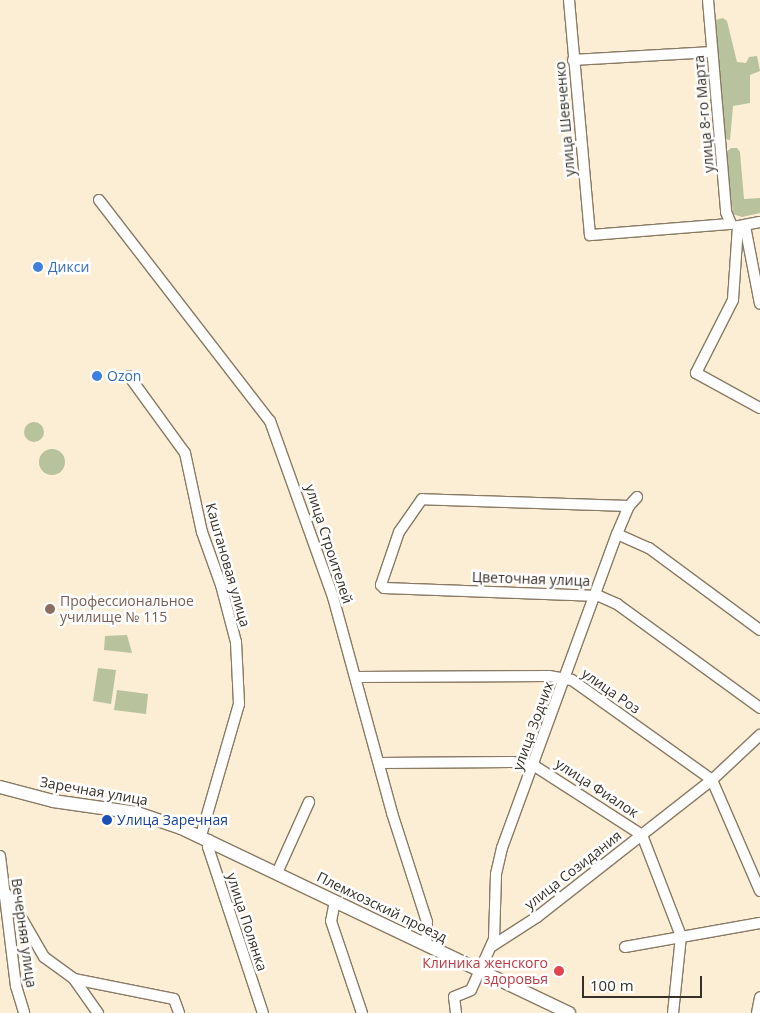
<!DOCTYPE html>
<html>
<head>
<meta charset="utf-8">
<style>
	body { margin:0 }
	#map { position:relative; width:760px; height:1013px; overflow:hidden; background:#fcedd5; font-family:"Open Sans",sans-serif }
	div>[style] { position:absolute }
	.green>* { inset:0; background:#b8c29d }
	.round { border-radius:50% }
	.roads { filter:drop-shadow(1px 0 #887a64) drop-shadow(-1px 0 #887a64) drop-shadow(0 1px #887a64) drop-shadow(0 -1px #887a64) }
	.minor>* { height:10px; margin:-5px; padding:0 5px; transform-origin:5px; border-radius:5px; background:#fff }
	.major>* { height:12px; margin:-6px; padding:0 6px; transform-origin:6px; border-radius:6px; background:#fff }
	.dots>* { width:14px; height:14px; translate:-50% -50%; box-sizing:border-box; border:2px solid #fff; border-radius:50% }
	span { translate:-50% -50%; white-space:nowrap; text-align:center; line-height:1.15; -webkit-text-stroke:5px #fff; paint-order:stroke }
	.street-label { font-size:14px; color:#363027 }
	.shop-label { font-size:14px; color:#366cbe }
	.left { translate:0 -50%; text-align:left }
	.education-label { font-size:14px; color:#785e54 }
	.transit-label { font-size:14px; color:#164399 }
	.health-label { font-size:14px; color:#be3a42 }
	.right { translate:-100% -50%; text-align:right }
	.scale { position:absolute; left:582px; top:976px; width:120px; height:22px; box-sizing:border-box; border:2px solid #363027; border-top:0; padding-left:6px; font-size:15px; line-height:18px; white-space:nowrap; color:#363027; -webkit-text-stroke:4px #fff; paint-order:stroke }
</style>
</head>
<body>
<div id="map">
	<div class="green">
		<i style="clip-path:polygon(723px 18px,727px 21px,737px 62px,746px 63px,749px 57px,757px 56px,760px 71px,750px 75px,750px 103px,733px 106px,730px 140px,725px 139px,715px 20px)"></i>
		<i style="clip-path:polygon(731px 148px,737px 148px,740px 152px,744px 199px,760px 198px,760px 213px,742px 217px,733px 214px,726px 152px)"></i>
		<i class="round" style="left:24px;top:422px;width:20px;height:20px"></i>
		<i class="round" style="left:39px;top:449px;width:26px;height:26px"></i>
		<i style="clip-path:polygon(127px 635px,132px 653px,104px 650px,105px 636px)"></i>
		<i style="clip-path:polygon(98px 668px,116px 670px,111px 704px,93px 701px)"></i>
		<i style="clip-path:polygon(117px 690px,148px 694px,146px 714px,114px 710px)"></i>
	</div>
	<div class="roads">
		<div class="minor">
			<i style="left:569px;top:0;width:236px;rotate:84.9deg"></i>
			<i style="left:590px;top:235px;width:141px;rotate:-4.5deg"></i>
			<i style="left:708px;top:0;width:213px;rotate:85.1deg"></i>
			<i style="left:726px;top:212px;width:13px;rotate:67deg"></i>
			<i style="left:573px;top:60px;width:139px;rotate:-3.3deg"></i>
			<i style="left:99px;top:200px;width:279px;rotate:52.3deg"></i>
			<i style="left:270px;top:421px;width:187px;rotate:70.3deg"></i>
			<i style="left:333px;top:597px;width:224px;rotate:74.7deg"></i>
			<i style="left:392px;top:813px;width:114px;rotate:72.2deg"></i>
			<i style="left:427px;top:922px;width:23px;rotate:92deg"></i>
			<i style="left:738px;top:226px;width:74px;rotate:93.9deg"></i>
			<i style="left:733px;top:300px;width:82px;rotate:116.9deg"></i>
			<i style="left:696px;top:373px;width:73px;rotate:28.7deg"></i>
			<i style="left:739px;top:226px;width:21px;rotate:-11deg"></i>
			<i style="left:745px;top:226px;width:79px;rotate:79.1deg"></i>
			<i style="left:129px;top:376px;width:95px;rotate:54deg"></i>
			<i style="left:185px;top:453px;width:81px;rotate:77.9deg"></i>
			<i style="left:202px;top:532px;width:56px;rotate:70.3deg"></i>
			<i style="left:221px;top:585px;width:59px;rotate:75.3deg"></i>
			<i style="left:236px;top:642px;width:62px;rotate:87.2deg"></i>
			<i style="left:239px;top:704px;width:137px;rotate:106.1deg"></i>
			<i style="left:629px;top:506px;width:207px;rotate:-178.1deg"></i>
			<i style="left:422px;top:499px;width:40px;rotate:124.9deg"></i>
			<i style="left:399px;top:532px;width:56px;rotate:108.8deg"></i>
			<i style="left:381px;top:585px;width:4px;rotate:45deg"></i>
			<i style="left:384px;top:588px;width:215px;rotate:2.1deg"></i>
			<i style="left:599px;top:596px;width:20px;rotate:24deg"></i>
			<i style="left:617px;top:604px;width:177px;rotate:36deg"></i>
			<i style="left:617px;top:534px;width:35px;rotate:24deg"></i>
			<i style="left:649px;top:548px;width:138px;rotate:36.5deg"></i>
			<i style="left:356px;top:677px;width:193px;rotate:-0.3deg"></i>
			<i style="left:549px;top:676px;width:23px;rotate:10deg"></i>
			<i style="left:572px;top:680px;width:172px;rotate:35.5deg"></i>
			<i style="left:712px;top:780px;width:121px;rotate:66.6deg"></i>
			<i style="left:380px;top:763px;width:132px;rotate:-0.4deg"></i>
			<i style="left:512px;top:762px;width:21px;rotate:8deg"></i>
			<i style="left:533px;top:765px;width:130px;rotate:32.7deg"></i>
			<i style="left:642px;top:835px;width:108px;rotate:68.9deg"></i>
			<i style="left:681px;top:936px;width:77px;rotate:95.9deg"></i>
			<i style="left:209px;top:840px;width:7px;rotate:98deg"></i>
			<i style="left:208px;top:847px;width:175px;rotate:71.7deg"></i>
			<i style="left:0;top:856px;width:131px;rotate:83deg"></i>
			<i style="left:16px;top:986px;width:28px;rotate:73deg"></i>
			<i style="left:277px;top:873px;width:78px;rotate:-65.7deg"></i>
			<i style="left:0;top:894px;width:5px;rotate:-37deg"></i>
			<i style="left:4px;top:891px;width:17px;rotate:54deg"></i>
			<i style="left:14px;top:905px;width:60px;rotate:60deg"></i>
			<i style="left:44px;top:957px;width:37px;rotate:36deg"></i>
			<i style="left:74px;top:979px;width:102px;rotate:11.3deg"></i>
			<i style="left:174px;top:999px;width:15px;rotate:70deg"></i>
			<i style="left:335px;top:901px;width:20px;rotate:101deg"></i>
			<i style="left:331px;top:921px;width:97px;rotate:71.4deg"></i>
			<i style="left:492px;top:946px;width:54px;rotate:-32.8deg"></i>
			<i style="left:537px;top:917px;width:222px;rotate:-38.1deg"></i>
			<i style="left:712px;top:780px;width:66px;rotate:-43.2deg"></i>
			<i style="left:625px;top:947px;width:137px;rotate:-10.1deg"></i>
			<i style="left:74px;top:979px;width:42px;rotate:54.8deg"></i>
			<i style="left:456px;top:1013px;width:16px;rotate:-97deg"></i>
			<i style="left:454px;top:997px;width:18px;rotate:-22deg"></i>
			<i style="left:471px;top:990px;width:56px;rotate:-65.7deg"></i>
			<i style="left:494px;top:939px;width:65px;rotate:-88.2deg"></i>
			<i style="left:496px;top:874px;width:27px;rotate:-77deg"></i>
			<i style="left:502px;top:848px;width:334px;rotate:-69.9deg"></i>
			<i style="left:617px;top:534px;width:30px;rotate:-67deg"></i>
			<i style="left:629px;top:506px;width:12px;rotate:-48deg"></i>
			<i style="left:757px;top:1013px;width:16px;rotate:-79deg"></i>
		</div>
		<div class="major">
			<i style="left:0;top:787px;width:55px;rotate:14.8deg"></i>
			<i style="left:53px;top:801px;width:85px;rotate:8.1deg"></i>
			<i style="left:137px;top:813px;width:46px;rotate:18.8deg"></i>
			<i style="left:181px;top:828px;width:430px;rotate:25.5deg"></i>
		</div>
	</div>
	<div class="dots">
		<i style="left:38px;top:267px;background:#3f7fe0"></i>
		<i style="left:97px;top:376px;background:#3f7fe0"></i>
		<i style="left:50px;top:609px;background:#8d6e63"></i>
		<i style="left:107px;top:820px;background:#1a4fb4"></i>
		<i style="left:559px;top:971px;background:#e0444e"></i>
	</div>
	<div class="street-label">
		<span style="left:704px;top:114px;rotate:-95deg">улица 8-го Марта</span>
		<span style="left:565px;top:119px;rotate:-95deg">улица Шевченко</span>
		<span style="left:329px;top:544px;rotate:72deg">улица Строителей</span>
		<span style="left:228px;top:565px;rotate:74deg">Каштановая улица</span>
		<span style="left:531px;top:579px;rotate:2deg">Цветочная улица</span>
		<span style="left:611px;top:691px;rotate:35deg">улица Роз</span>
		<span style="left:533px;top:726px;rotate:-70deg">улица Зодчих</span>
		<span style="left:597px;top:788px;rotate:33deg">улица Фиалок</span>
		<span style="left:94px;top:791px;rotate:10deg">Заречная улица</span>
		<span style="left:573px;top:870px;rotate:-38deg">улица Созидания</span>
		<span style="left:382px;top:907px;rotate:26deg">Племхозский проезд</span>
		<span style="left:247px;top:922px;rotate:72deg">улица Полянка</span>
		<span style="left:24px;top:933px;rotate:82deg">Вечерняя улица</span>
	</div>
	<div class="shop-label">
		<span class="left" style="left:48px;top:267px">Дикси</span>
		<span class="left" style="left:107px;top:376px">Ozon</span>
	</div>
	<div class="education-label">
		<span class="left" style="left:60px;top:609px">Профессиональное<br>училище № 115</span>
	</div>
	<div class="transit-label">
		<span class="left" style="left:117px;top:820px">Улица Заречная</span>
	</div>
	<div class="health-label">
		<span class="right" style="left:548px;top:971px">Клиника женского<br>здоровья</span>
	</div>
	<div class="scale">100 m</div>
</div>
</body>
</html>
